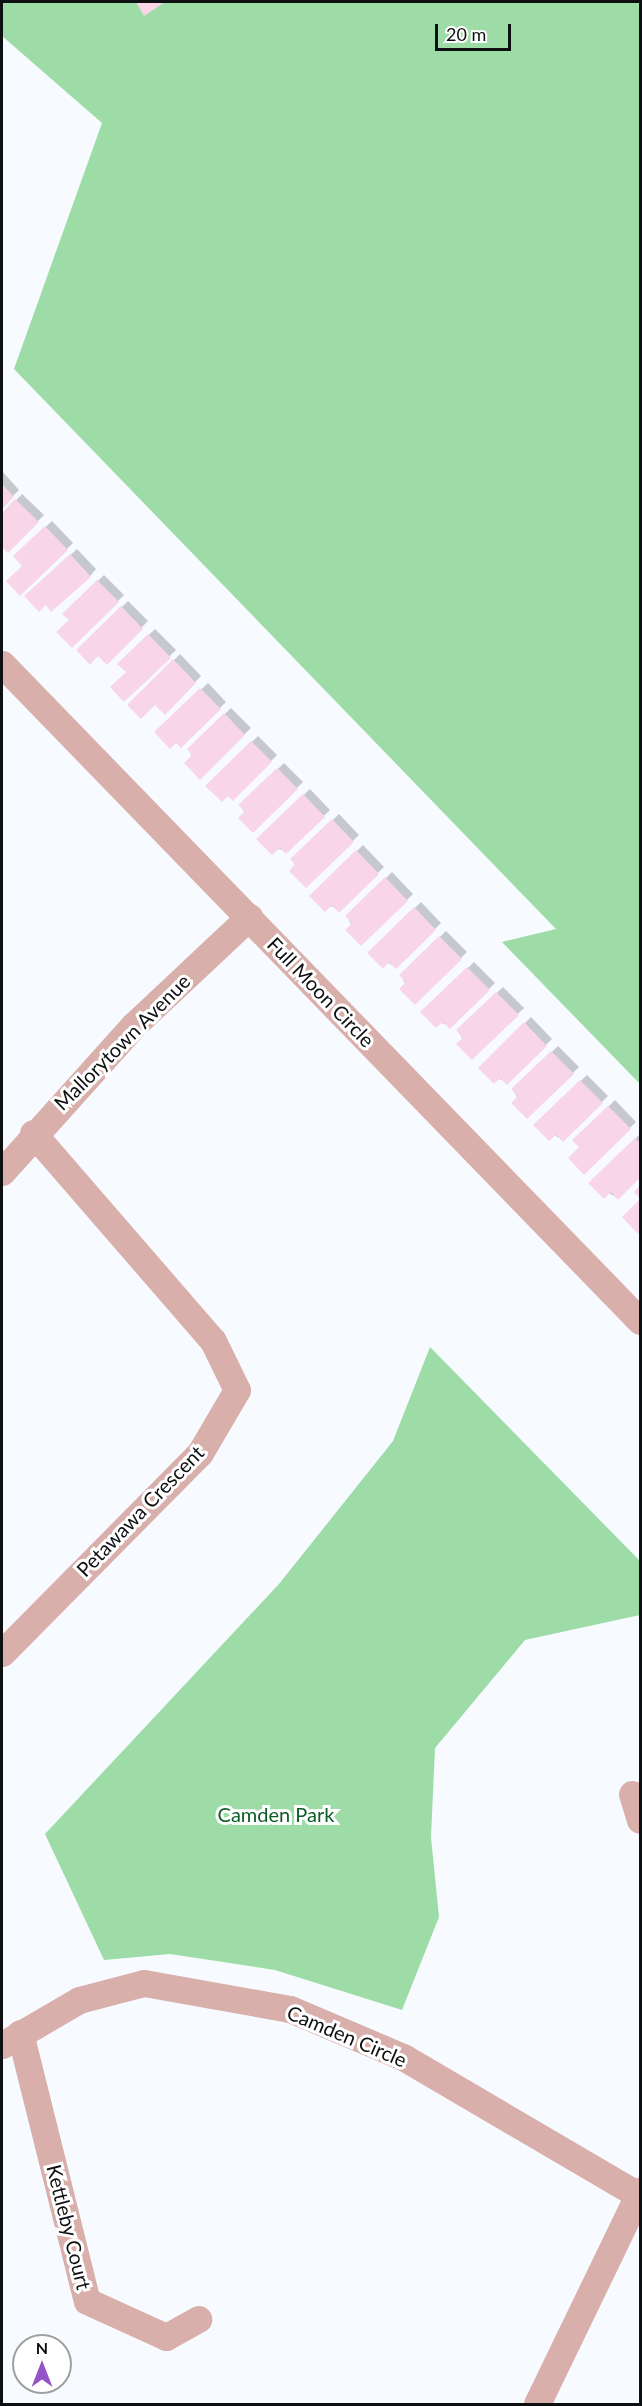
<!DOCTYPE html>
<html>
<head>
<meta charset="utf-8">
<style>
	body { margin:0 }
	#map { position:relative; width:642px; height:2406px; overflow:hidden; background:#f7fbff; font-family:Lato,sans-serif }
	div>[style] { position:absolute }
	.green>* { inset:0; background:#9ddca7 }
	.shadow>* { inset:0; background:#0003 }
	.building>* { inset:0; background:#f8d6e7 }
	.street>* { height:27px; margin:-13.5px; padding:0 13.5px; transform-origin:13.5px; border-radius:13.5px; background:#d9afab }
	span { translate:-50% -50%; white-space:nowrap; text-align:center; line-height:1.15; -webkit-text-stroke:6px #fff; paint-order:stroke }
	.street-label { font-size:20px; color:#0e0f10 }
	.park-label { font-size:20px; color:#0d5d27 }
	.frame { position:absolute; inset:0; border:3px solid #0e0f10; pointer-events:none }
	.north { position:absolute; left:12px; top:2334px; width:60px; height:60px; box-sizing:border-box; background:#fff; border:2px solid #9f9f9f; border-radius:50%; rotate:0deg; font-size:16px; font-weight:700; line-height:24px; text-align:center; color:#0e0f10 }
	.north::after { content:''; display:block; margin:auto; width:21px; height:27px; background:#9653c8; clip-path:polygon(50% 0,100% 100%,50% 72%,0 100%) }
	.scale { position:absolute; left:435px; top:24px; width:76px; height:27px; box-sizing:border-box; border:3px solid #0e0f10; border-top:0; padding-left:8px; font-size:18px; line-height:21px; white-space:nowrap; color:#0e0f10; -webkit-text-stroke:4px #fff; paint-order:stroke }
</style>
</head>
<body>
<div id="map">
	<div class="green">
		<i style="clip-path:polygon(2px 2px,640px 2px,640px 1084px,502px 942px,556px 929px,14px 369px,102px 123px,2px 36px)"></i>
		<i style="clip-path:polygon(430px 1347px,640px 1561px,640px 1615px,525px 1640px,435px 1748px,431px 1837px,439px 1917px,402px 2010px,275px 1970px,170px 1954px,104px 1960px,45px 1834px,279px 1584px,393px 1441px)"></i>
	</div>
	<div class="shadow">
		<i style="clip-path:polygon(137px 2px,164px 2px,145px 14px)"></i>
		<i style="clip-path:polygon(2px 471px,19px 490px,2px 507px)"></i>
		<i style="clip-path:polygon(22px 494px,44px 515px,8px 551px,2px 545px,2px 515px)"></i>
		<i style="clip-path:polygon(52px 521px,73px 543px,20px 593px,24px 565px,15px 556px)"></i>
		<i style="clip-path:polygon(77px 549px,96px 569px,90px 576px,32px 590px)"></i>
		<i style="clip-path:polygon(104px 575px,124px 595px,72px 646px,71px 620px,64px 614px)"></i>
		<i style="clip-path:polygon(128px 601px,148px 621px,107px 663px,98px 654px,78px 650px)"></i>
		<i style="clip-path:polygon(155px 629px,176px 650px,124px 700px,128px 672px,119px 664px)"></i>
		<i style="clip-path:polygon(180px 654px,201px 676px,165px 713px,155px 703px,129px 705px)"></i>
		<i style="clip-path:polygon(208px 683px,226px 702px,181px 746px,156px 732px)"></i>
		<i style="clip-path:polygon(231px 708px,251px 728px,200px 778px,189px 749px)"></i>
		<i style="clip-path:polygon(258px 736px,277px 755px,233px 799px,207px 786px)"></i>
		<i style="clip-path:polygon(284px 763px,303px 782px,253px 831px,241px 805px)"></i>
		<i style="clip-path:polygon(310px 789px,330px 810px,286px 852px,258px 839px)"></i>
		<i style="clip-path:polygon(339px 814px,359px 835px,306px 886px,292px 859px)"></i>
		<i style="clip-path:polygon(363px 845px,384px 867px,339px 910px,311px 896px)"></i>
		<i style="clip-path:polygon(392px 872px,413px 894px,361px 944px,347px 916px)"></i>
		<i style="clip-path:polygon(421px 902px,441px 923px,396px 967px,369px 953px)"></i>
		<i style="clip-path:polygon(446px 931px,467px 952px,415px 1003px,401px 975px)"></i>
		<i style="clip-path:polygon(474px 962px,495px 983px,450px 1027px,422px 1012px)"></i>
		<i style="clip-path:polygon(503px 987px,524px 1008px,472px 1058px,458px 1030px)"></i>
		<i style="clip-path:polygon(531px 1017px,552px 1039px,507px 1083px,480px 1068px)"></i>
		<i style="clip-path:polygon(558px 1046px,579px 1067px,527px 1117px,513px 1089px)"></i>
		<i style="clip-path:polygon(587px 1075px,608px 1096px,563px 1140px,535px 1125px)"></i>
		<i style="clip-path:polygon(615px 1100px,636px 1122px,584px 1173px,581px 1147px,575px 1140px)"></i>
		<i style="clip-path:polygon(640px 1134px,640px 1176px,618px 1198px,590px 1183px)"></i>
	</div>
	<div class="building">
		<i style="clip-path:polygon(136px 2px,165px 2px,144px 16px)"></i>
		<i style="clip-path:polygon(2px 484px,14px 497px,2px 509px)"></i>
		<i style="clip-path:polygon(15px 499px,39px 522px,8px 553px,2px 547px,2px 513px)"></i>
		<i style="clip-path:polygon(45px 526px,68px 550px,20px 596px,6px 581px,22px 566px,13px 556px)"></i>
		<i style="clip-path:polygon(70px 554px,91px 577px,51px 612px,46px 605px,39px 612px,24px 596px)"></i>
		<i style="clip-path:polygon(97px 580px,119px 602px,72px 648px,56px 632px,69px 620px,62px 614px)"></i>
		<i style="clip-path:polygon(121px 606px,143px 629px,107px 665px,98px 656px,90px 665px,76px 650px)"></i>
		<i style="clip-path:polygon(148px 634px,171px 658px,124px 702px,110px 687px,126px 672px,117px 664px)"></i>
		<i style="clip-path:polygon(173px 659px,196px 683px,165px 715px,155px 705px,141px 719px,127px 705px)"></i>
		<i style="clip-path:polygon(200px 688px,221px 709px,181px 748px,176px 743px,170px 749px,154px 732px)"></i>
		<i style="clip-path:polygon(224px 713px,245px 735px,200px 780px,184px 763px,192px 755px,187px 749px)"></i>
		<i style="clip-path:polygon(251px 741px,272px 762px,233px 801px,228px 796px,222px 802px,205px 786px)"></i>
		<i style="clip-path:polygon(277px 768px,298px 789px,253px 833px,238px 818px,245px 811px,238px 805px)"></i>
		<i style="clip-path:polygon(303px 794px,325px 817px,286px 854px,280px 848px,272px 855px,256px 839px)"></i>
		<i style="clip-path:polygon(332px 819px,354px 842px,306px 888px,289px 871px,295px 864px,290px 859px)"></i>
		<i style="clip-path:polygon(356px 850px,379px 874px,339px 913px,332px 905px,325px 912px,309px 896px)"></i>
		<i style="clip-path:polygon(385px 877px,408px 901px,361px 946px,345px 930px,352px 923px,345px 916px)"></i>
		<i style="clip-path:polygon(414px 907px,436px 930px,396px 969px,389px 962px,383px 969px,367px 953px)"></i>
		<i style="clip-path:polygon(439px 936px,462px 959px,415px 1005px,399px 989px,406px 982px,399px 975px)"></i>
		<i style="clip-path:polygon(467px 967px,490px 990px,450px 1029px,443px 1022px,436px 1028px,420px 1012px)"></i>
		<i style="clip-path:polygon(496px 992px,519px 1015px,472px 1060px,456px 1044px,463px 1038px,456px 1030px)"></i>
		<i style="clip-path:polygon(524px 1022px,547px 1046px,507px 1085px,500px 1078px,494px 1084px,478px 1068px)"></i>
		<i style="clip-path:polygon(551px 1051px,574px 1074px,527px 1119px,511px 1103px,518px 1096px,511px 1089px)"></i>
		<i style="clip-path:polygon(580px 1080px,603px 1103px,563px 1142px,556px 1135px,549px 1141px,533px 1125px)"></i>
		<i style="clip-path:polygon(608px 1106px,631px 1129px,584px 1175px,568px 1158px,579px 1147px,572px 1140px)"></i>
		<i style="clip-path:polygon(635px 1138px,640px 1143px,640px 1178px,618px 1200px,611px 1192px,604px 1199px,588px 1183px)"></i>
		<i style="clip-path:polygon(640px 1185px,640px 1199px,634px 1192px)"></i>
		<i style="clip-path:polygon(640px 1199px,640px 1231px,638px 1234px,622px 1217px)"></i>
	</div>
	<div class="street">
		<i style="left:2px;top:664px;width:916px;rotate:45.84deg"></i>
		<i style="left:2px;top:1172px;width:198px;rotate:-48.1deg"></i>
		<i style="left:134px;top:1025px;width:158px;rotate:-43.2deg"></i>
		<i style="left:2px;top:1653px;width:281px;rotate:-45.3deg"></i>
		<i style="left:200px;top:1453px;width:73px;rotate:-59.6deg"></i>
		<i style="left:237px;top:1390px;width:55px;rotate:-116.1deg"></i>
		<i style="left:213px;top:1341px;width:275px;rotate:-130.9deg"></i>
		<i style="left:632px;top:1794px;width:27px;rotate:73deg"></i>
		<i style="left:20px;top:2033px;width:276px;rotate:76deg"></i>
		<i style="left:87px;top:2301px;width:87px;rotate:24.5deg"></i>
		<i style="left:166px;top:2337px;width:37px;rotate:-29deg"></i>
		<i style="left:2px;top:2045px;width:89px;rotate:-30.3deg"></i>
		<i style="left:79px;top:2000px;width:67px;rotate:-14.7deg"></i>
		<i style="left:144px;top:1983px;width:148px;rotate:10.1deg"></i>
		<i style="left:290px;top:2009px;width:123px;rotate:23deg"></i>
		<i style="left:403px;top:2057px;width:273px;rotate:30.4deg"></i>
		<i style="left:537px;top:2404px;width:237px;rotate:-64.2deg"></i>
	</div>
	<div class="street-label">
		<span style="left:321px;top:992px;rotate:46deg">Full Moon Circle</span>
		<span style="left:122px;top:1042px;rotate:-45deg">Mallorytown Avenue</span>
		<span style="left:140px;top:1511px;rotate:-46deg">Petawawa Crescent</span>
		<span style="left:347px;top:2036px;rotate:23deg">Camden Circle</span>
		<span style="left:69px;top:2227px;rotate:76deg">Kettleby Court</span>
	</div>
	<div class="park-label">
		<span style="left:276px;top:1814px">Camden Park</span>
	</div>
	<div class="frame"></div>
	<div class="north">N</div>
	<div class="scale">20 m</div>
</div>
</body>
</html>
